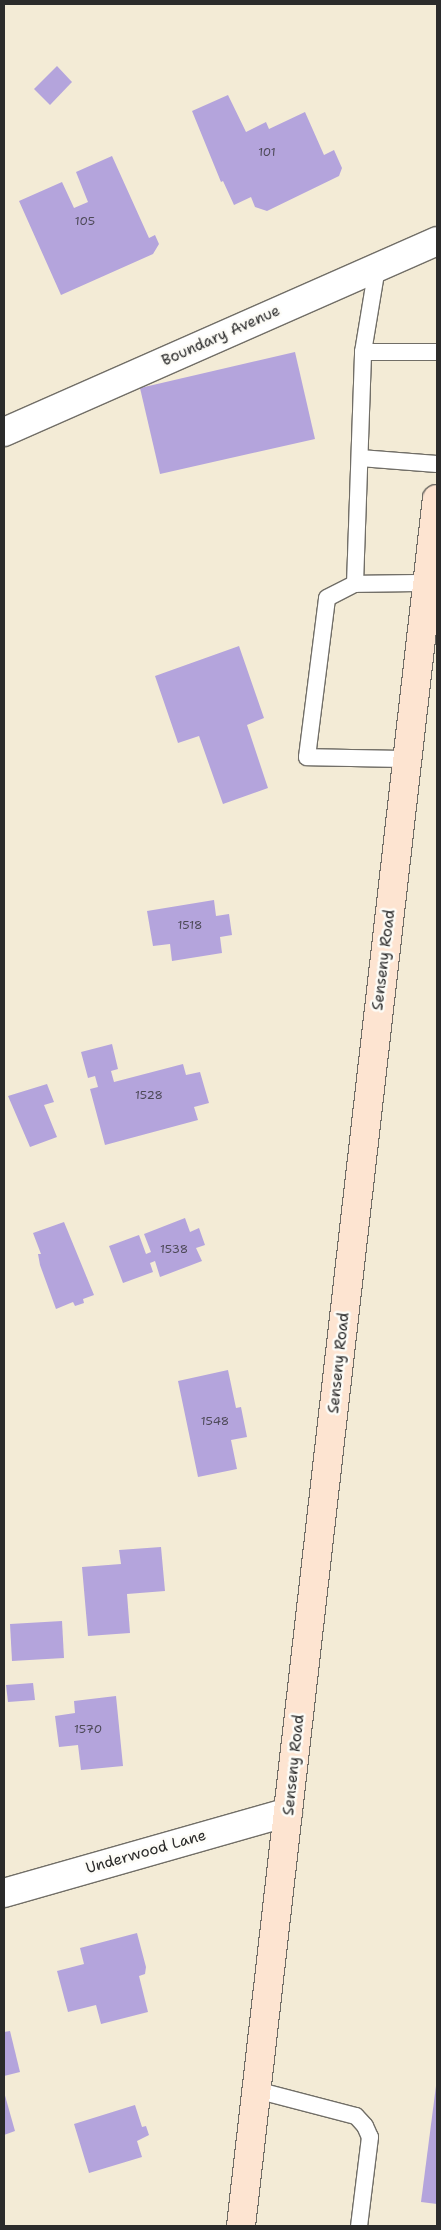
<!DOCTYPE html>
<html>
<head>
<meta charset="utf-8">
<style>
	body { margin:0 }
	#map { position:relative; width:441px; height:2230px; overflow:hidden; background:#f3ebd6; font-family:"Shantell Sans",sans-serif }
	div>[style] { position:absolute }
	.building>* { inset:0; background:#b4a4dc }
	.roads { filter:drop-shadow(1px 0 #716e67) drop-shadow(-1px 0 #716e67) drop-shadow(0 1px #716e67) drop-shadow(0 -1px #716e67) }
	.service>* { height:16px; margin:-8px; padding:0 8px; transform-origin:8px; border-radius:8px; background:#fff }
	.minor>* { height:28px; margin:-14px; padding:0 14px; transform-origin:14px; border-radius:14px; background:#fff }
	.secondary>* { height:28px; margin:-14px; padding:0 14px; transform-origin:14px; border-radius:14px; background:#fde4d1 }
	span { translate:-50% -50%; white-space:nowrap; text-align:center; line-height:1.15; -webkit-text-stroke:5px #fdfcf7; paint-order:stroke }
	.number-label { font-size:12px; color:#4d4957 }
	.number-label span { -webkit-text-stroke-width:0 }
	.street-label { font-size:15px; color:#2b2b2b }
	.frame { position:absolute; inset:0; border:5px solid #2b2b2b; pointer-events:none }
</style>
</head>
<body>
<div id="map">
	<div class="building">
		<i style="clip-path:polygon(57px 66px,72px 82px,50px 105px,34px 89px)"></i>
		<i style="clip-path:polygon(228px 95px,246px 132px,266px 122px,269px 129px,305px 112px,324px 155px,334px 150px,342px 168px,339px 176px,267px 211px,255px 207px,251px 197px,234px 205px,223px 181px,221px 182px,192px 111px)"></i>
		<i style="clip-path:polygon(112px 156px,149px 238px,155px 235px,159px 244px,153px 254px,61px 295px,19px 201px,62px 182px,74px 208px,88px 202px,76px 172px)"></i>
		<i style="clip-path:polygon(295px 352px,315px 439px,160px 474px,140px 388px)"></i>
		<i style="clip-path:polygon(239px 646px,264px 718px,247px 725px,268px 788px,223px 804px,199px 736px,178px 743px,155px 676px)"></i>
		<i style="clip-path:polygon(214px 900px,216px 916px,229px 914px,232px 935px,220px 937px,222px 953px,172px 961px,170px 944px,153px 946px,147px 911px)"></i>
		<i style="clip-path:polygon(112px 1044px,118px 1069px,111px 1071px,114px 1082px,183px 1064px,186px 1075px,200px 1072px,209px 1103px,194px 1107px,198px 1120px,105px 1145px,90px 1089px,98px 1087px,95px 1076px,88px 1078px,81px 1052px)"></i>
		<i style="clip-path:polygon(47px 1084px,54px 1102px,44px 1105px,57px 1137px,30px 1147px,8px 1096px)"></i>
		<i style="clip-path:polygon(185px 1218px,190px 1232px,199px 1228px,205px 1245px,196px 1248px,202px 1261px,160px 1277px,155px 1261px,150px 1263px,153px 1272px,123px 1283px,109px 1246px,139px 1235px,146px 1254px,151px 1252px,144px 1234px)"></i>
		<i style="clip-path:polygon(64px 1222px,94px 1295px,83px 1299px,84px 1303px,75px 1306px,73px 1302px,56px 1309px,40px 1265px,38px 1254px,41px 1254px,33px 1233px)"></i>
		<i style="clip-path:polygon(228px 1370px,236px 1408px,241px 1407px,247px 1437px,231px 1440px,237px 1469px,198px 1477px,178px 1381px)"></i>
		<i style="clip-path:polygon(161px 1547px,165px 1591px,127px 1594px,130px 1633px,88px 1636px,82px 1567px,121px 1564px,119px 1550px)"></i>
		<i style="clip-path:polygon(62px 1621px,64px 1658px,12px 1661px,10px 1624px)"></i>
		<i style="clip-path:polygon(33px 1683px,35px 1700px,8px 1702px,6px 1685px)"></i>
		<i style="clip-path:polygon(116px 1696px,123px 1766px,81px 1770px,78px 1745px,59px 1747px,55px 1716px,75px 1713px,74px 1701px)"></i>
		<i style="clip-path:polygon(137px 1933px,146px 1967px,145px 1974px,139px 1976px,148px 2012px,101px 2024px,96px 2005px,68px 2012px,57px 1971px,84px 1964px,80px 1948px)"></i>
		<i style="clip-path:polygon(10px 2031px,20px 2072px,4px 2076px,4px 2032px)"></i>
		<i style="clip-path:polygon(436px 2086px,437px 2087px,437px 2204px,421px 2202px)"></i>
		<i style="clip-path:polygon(4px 2092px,15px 2131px,4px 2135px)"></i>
		<i style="clip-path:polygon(135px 2105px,142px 2127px,146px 2126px,149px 2135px,137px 2141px,142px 2157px,89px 2173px,74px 2124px)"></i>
	</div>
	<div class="roads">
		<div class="service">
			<i style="left:363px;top:352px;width:74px"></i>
			<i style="left:360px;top:458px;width:77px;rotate:4.5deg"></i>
			<i style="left:355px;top:584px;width:232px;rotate:-88deg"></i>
			<i style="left:363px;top:352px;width:86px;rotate:-80.6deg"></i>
			<i style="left:408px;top:759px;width:101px;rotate:-178.9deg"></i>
			<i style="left:307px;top:757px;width:160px;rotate:-82.8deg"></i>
			<i style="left:327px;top:598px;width:31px;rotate:-27deg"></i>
			<i style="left:355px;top:584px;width:73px;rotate:-0.8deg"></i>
			<i style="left:256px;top:2090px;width:103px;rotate:14.6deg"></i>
			<i style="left:356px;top:2116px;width:13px;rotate:48deg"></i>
			<i style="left:365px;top:2126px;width:12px;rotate:66deg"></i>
			<i style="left:370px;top:2137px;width:90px;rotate:97deg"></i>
		</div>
		<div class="minor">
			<i style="left:4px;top:432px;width:473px;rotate:-23.8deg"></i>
			<i style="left:4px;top:1893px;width:295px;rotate:-15.9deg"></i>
		</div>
		<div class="secondary">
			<i style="left:241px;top:2226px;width:1738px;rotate:-83.53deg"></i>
		</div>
	</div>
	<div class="number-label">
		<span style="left:267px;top:153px">101</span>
		<span style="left:85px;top:222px">105</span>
		<span style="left:190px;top:926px">1518</span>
		<span style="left:149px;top:1096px">1528</span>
		<span style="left:174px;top:1250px">1538</span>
		<span style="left:215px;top:1422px">1548</span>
		<span style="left:88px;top:1730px">1570</span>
	</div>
	<div class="street-label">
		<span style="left:221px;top:336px;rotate:-24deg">Boundary Avenue</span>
		<span style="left:384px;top:960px;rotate:-83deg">Senseny Road</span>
		<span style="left:339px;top:1363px;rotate:-84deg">Senseny Road</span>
		<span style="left:294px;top:1765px;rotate:-84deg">Senseny Road</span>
		<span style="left:146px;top:1852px;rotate:-16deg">Underwood Lane</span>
	</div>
	<div class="frame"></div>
</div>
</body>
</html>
